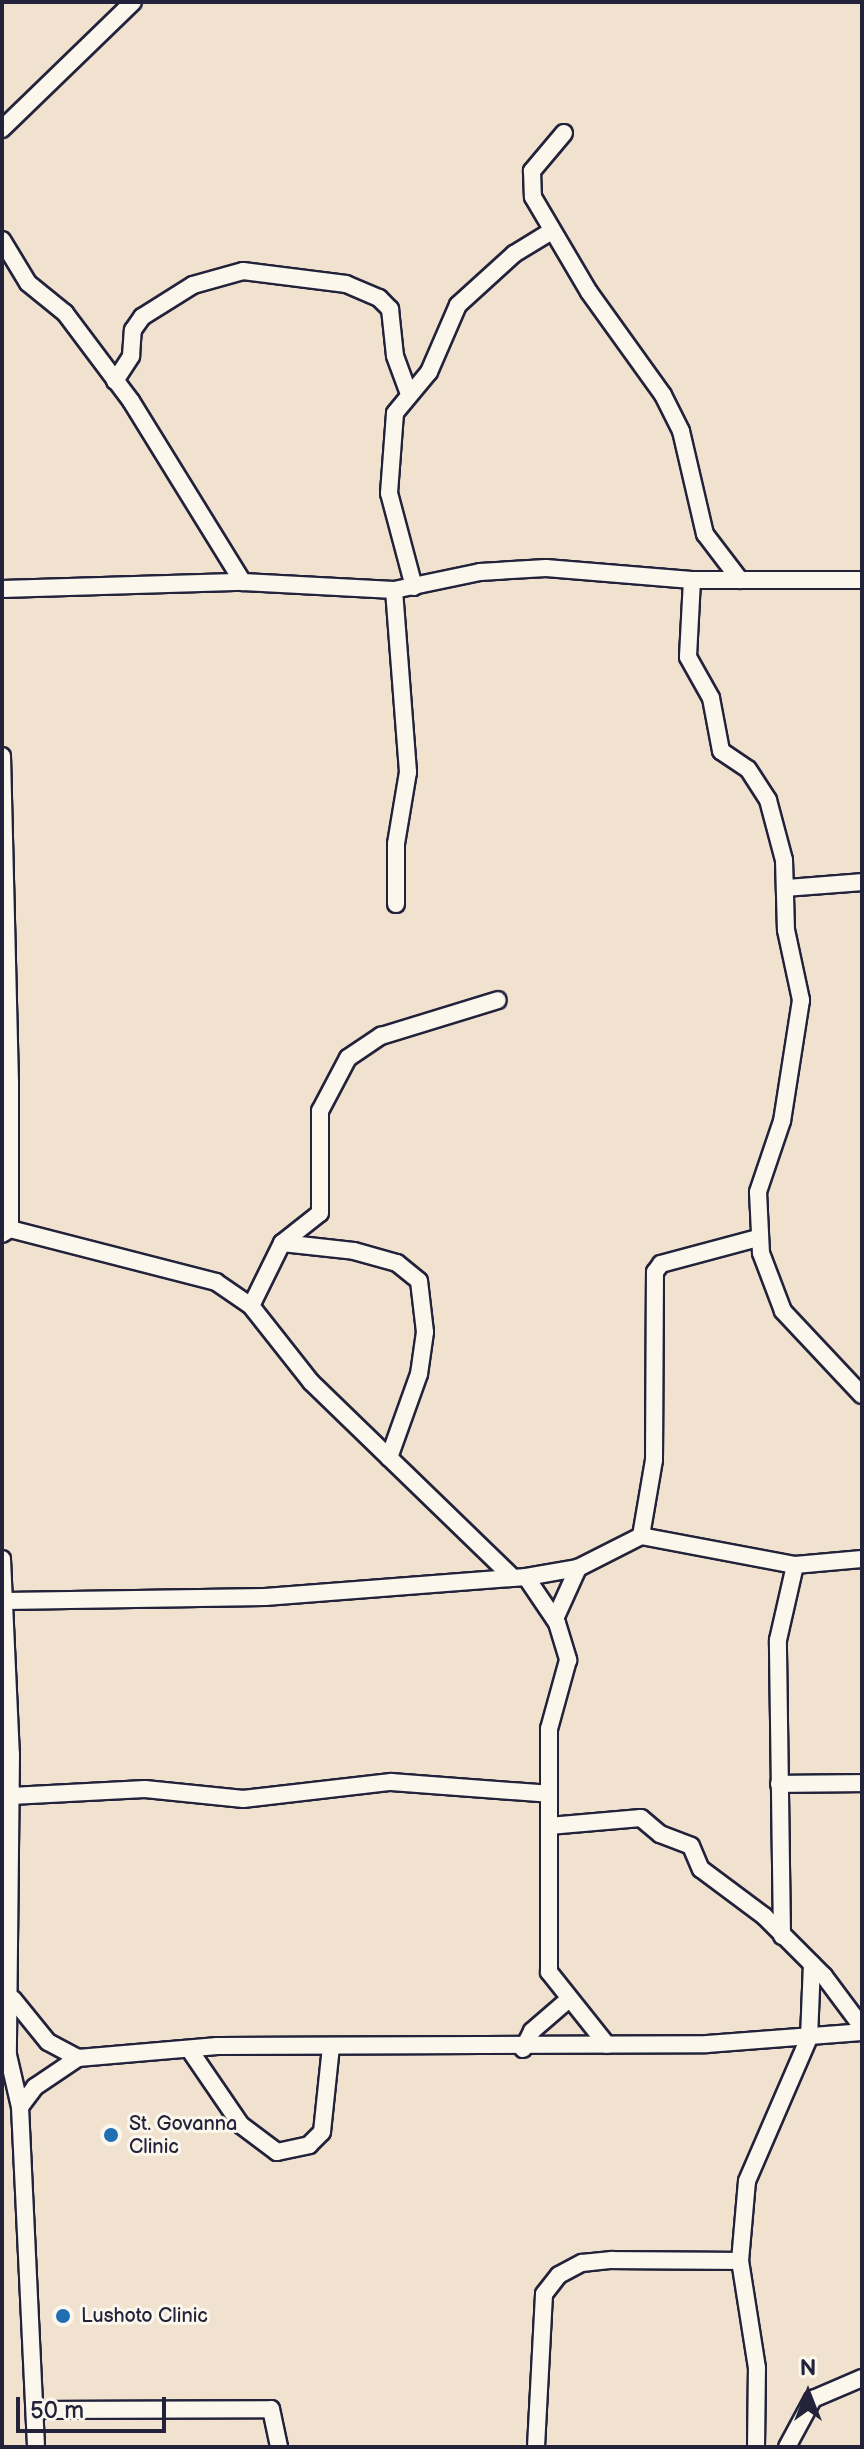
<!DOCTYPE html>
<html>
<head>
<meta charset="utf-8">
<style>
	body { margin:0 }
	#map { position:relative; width:864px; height:2449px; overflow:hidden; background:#f1e1cf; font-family:"Balsamiq Sans",sans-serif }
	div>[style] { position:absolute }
	.roads { filter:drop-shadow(2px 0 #22223b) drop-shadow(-2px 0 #22223b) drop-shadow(0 2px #22223b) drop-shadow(0 -2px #22223b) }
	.minor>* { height:16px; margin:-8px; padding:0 8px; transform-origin:8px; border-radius:8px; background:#fbf7ec }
	.dots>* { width:22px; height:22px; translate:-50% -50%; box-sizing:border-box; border:4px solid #fbf7ec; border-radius:50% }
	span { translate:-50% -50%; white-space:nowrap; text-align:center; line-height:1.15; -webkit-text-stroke:6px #fbf7ec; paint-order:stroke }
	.poi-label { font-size:20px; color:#22223b }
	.left { translate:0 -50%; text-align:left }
	.frame { position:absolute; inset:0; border:4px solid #22223b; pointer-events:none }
	.north { position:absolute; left:768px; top:2353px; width:80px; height:80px; -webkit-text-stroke:6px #fbf7ec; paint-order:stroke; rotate:0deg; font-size:22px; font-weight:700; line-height:32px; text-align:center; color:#22223b }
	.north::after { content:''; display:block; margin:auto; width:28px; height:36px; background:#22223b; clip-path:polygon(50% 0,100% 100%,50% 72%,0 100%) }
	.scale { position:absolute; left:16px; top:2397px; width:150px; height:36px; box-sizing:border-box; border:4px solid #22223b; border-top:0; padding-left:10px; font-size:24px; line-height:28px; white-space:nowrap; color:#22223b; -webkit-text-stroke:6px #fbf7ec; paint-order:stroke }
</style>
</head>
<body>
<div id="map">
	<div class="roads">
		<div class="minor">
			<i style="left:2px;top:129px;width:182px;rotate:-44.1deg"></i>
			<i style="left:564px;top:133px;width:50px;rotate:130.1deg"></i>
			<i style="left:532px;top:171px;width:26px;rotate:88deg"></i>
			<i style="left:533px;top:197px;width:110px;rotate:59.5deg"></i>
			<i style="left:589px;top:292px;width:127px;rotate:54.3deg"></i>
			<i style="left:663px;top:395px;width:40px;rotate:63.4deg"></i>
			<i style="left:681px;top:431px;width:106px;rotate:76.9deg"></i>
			<i style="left:705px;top:534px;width:58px;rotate:52.7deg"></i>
			<i style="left:2px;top:240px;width:50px;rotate:58.8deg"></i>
			<i style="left:28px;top:283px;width:48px;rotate:39deg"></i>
			<i style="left:65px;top:313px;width:110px;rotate:53.1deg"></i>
			<i style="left:131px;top:401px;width:213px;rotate:58.3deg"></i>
			<i style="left:115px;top:381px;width:30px;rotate:-57deg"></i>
			<i style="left:131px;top:356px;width:26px;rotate:-86deg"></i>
			<i style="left:133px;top:330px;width:16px;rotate:-55deg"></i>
			<i style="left:142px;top:317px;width:60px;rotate:-32.1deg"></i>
			<i style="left:193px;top:285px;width:52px;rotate:-15.6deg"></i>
			<i style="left:243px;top:271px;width:104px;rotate:7.2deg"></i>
			<i style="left:346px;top:284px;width:36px;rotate:23deg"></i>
			<i style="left:379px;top:298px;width:16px;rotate:45deg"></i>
			<i style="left:390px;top:309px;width:47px;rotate:83.9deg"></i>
			<i style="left:395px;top:356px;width:40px;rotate:69.8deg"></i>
			<i style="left:692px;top:580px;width:77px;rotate:93deg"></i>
			<i style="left:688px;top:657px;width:47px;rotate:60.7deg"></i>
			<i style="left:711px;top:698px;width:54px;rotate:79.3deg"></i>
			<i style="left:721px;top:751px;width:32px;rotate:34deg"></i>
			<i style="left:748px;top:769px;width:37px;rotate:57deg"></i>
			<i style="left:768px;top:800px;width:62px;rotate:75.1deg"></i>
			<i style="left:784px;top:860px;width:70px;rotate:88.4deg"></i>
			<i style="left:786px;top:930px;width:72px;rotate:77.9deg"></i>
			<i style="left:801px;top:1000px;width:122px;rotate:98.9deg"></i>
			<i style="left:782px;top:1121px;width:75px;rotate:108.7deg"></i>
			<i style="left:758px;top:1192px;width:61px;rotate:87.2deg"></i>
			<i style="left:761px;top:1253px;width:62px;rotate:69.2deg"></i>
			<i style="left:783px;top:1311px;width:115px;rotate:46.8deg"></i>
			<i style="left:414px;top:587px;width:97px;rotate:-104.9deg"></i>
			<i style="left:389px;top:493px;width:80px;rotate:-85.7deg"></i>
			<i style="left:395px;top:413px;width:53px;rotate:-50.3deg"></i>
			<i style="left:429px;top:372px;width:73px;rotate:-66.6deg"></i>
			<i style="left:458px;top:305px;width:76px;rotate:-42.3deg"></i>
			<i style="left:514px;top:254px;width:42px;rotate:-31.4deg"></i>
			<i style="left:2px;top:589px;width:241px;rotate:-1.7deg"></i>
			<i style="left:243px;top:582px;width:151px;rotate:3deg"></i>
			<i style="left:394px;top:590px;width:88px;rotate:-11.8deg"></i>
			<i style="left:480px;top:572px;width:66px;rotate:-3.5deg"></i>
			<i style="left:546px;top:568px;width:146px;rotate:4.7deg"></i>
			<i style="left:692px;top:580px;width:170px"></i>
			<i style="left:394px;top:590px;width:183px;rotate:85.6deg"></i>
			<i style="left:408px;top:772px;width:73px;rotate:99.5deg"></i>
			<i style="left:396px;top:844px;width:60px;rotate:90deg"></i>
			<i style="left:2px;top:756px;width:327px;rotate:88.6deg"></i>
			<i style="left:10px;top:1083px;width:146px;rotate:90deg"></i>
			<i style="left:10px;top:1229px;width:9px;rotate:148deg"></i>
			<i style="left:786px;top:888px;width:76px;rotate:-4.5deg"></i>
			<i style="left:10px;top:1229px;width:213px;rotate:14.4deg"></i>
			<i style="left:216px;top:1282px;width:42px;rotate:34.4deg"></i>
			<i style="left:251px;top:1306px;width:97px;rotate:51.7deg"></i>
			<i style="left:311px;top:1382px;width:277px;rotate:44.1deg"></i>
			<i style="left:282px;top:1243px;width:72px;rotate:6.3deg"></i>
			<i style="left:354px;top:1251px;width:45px;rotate:15.6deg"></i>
			<i style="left:397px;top:1263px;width:28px;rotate:39deg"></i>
			<i style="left:419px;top:1281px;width:51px;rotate:83.3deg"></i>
			<i style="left:425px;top:1332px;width:42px;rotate:98.1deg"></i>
			<i style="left:419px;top:1374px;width:89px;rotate:109.7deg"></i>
			<i style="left:251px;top:1306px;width:70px;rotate:-63.8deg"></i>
			<i style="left:282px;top:1243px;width:48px;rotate:-38.3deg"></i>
			<i style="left:320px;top:1213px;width:102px;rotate:-90deg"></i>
			<i style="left:320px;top:1111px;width:60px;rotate:-62.2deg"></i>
			<i style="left:348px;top:1058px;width:40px;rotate:-34deg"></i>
			<i style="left:381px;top:1036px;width:122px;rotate:-17.1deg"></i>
			<i style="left:641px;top:1536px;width:77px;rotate:-80.3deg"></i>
			<i style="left:654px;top:1460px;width:188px;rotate:-89.7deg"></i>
			<i style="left:655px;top:1272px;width:10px;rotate:-53deg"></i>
			<i style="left:661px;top:1264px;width:100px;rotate:-15deg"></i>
			<i style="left:2px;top:1559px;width:195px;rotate:87.4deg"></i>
			<i style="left:11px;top:1754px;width:301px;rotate:90.6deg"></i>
			<i style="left:8px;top:2055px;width:53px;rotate:77deg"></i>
			<i style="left:20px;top:2107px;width:340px;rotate:87.3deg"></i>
			<i style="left:526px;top:1577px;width:55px;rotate:56deg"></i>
			<i style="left:557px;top:1623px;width:39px;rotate:73deg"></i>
			<i style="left:568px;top:1660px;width:72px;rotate:105.4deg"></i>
			<i style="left:549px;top:1729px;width:243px;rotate:90deg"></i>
			<i style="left:549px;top:1972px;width:93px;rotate:51.5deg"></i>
			<i style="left:5px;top:1601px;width:260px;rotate:-0.9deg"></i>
			<i style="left:265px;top:1597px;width:262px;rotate:-4.4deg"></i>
			<i style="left:526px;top:1577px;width:53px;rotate:-9.8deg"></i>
			<i style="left:578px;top:1568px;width:71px;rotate:-26.9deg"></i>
			<i style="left:641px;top:1536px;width:157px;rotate:10.7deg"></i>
			<i style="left:795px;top:1565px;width:67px;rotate:-5.1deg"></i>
			<i style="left:555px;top:1619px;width:56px;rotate:-65.7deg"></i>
			<i style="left:779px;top:1784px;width:83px;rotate:-0.7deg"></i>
			<i style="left:11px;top:1796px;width:134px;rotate:-3deg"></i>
			<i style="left:145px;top:1789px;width:99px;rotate:5.8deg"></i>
			<i style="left:243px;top:1799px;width:149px;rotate:-6.6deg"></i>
			<i style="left:391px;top:1782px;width:158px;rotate:4.3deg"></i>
			<i style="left:549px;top:1826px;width:92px;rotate:-5deg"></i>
			<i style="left:641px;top:1818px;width:25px;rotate:40deg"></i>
			<i style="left:660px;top:1834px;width:33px;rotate:21deg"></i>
			<i style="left:691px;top:1846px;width:25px;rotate:67deg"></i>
			<i style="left:701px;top:1869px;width:79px;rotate:36.7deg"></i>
			<i style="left:764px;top:1916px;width:85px;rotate:45deg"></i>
			<i style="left:824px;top:1976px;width:64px;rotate:53.3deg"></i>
			<i style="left:782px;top:1936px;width:296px;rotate:-90.8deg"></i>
			<i style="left:778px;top:1640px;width:77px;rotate:-77.2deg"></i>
			<i style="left:13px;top:1999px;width:55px;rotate:50.9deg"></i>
			<i style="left:48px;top:2042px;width:34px;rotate:28deg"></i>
			<i style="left:78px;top:2058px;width:140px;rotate:-4.9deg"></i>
			<i style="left:217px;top:2046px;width:490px;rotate:-0.2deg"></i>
			<i style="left:707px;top:2044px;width:155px;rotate:-4.4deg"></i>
			<i style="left:189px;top:2049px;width:92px;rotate:55.6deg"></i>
			<i style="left:241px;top:2125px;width:45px;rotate:36.9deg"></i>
			<i style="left:277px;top:2152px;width:33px;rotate:-12deg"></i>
			<i style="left:309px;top:2145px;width:18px;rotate:-45deg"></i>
			<i style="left:322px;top:2132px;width:86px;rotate:-84deg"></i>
			<i style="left:523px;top:2049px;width:20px;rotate:-63deg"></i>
			<i style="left:532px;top:2031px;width:49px;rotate:-40.9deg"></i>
			<i style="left:20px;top:2107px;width:25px;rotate:-53deg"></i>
			<i style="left:35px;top:2087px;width:52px;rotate:-34deg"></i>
			<i style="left:35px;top:2410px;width:236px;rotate:-0.2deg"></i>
			<i style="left:271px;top:2409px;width:39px;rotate:78deg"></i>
			<i style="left:536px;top:2447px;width:153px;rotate:-87deg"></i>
			<i style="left:544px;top:2294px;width:24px;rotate:-52deg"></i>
			<i style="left:559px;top:2275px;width:26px;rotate:-28deg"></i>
			<i style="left:582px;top:2263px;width:30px;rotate:-6deg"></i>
			<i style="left:612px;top:2260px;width:128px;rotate:0.4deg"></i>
			<i style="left:756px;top:2447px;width:79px;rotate:-89.3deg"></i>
			<i style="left:757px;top:2368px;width:108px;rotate:-99deg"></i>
			<i style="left:740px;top:2261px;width:80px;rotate:-85deg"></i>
			<i style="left:747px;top:2181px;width:156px;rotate:-66.6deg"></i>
			<i style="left:809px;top:2038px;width:74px;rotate:-87.7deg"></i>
			<i style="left:787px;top:2447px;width:55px;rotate:-61.6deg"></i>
			<i style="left:813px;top:2399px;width:53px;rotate:-23.2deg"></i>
		</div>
	</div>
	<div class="dots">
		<i style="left:111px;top:2135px;background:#1f6fb2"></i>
		<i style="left:63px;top:2316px;background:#1f6fb2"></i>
	</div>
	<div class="poi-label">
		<span class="left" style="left:129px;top:2136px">St. Govanna<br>Clinic</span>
		<span class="left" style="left:81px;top:2316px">Lushoto Clinic</span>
	</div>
	<div class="frame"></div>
	<div class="north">N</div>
	<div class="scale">50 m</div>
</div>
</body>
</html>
